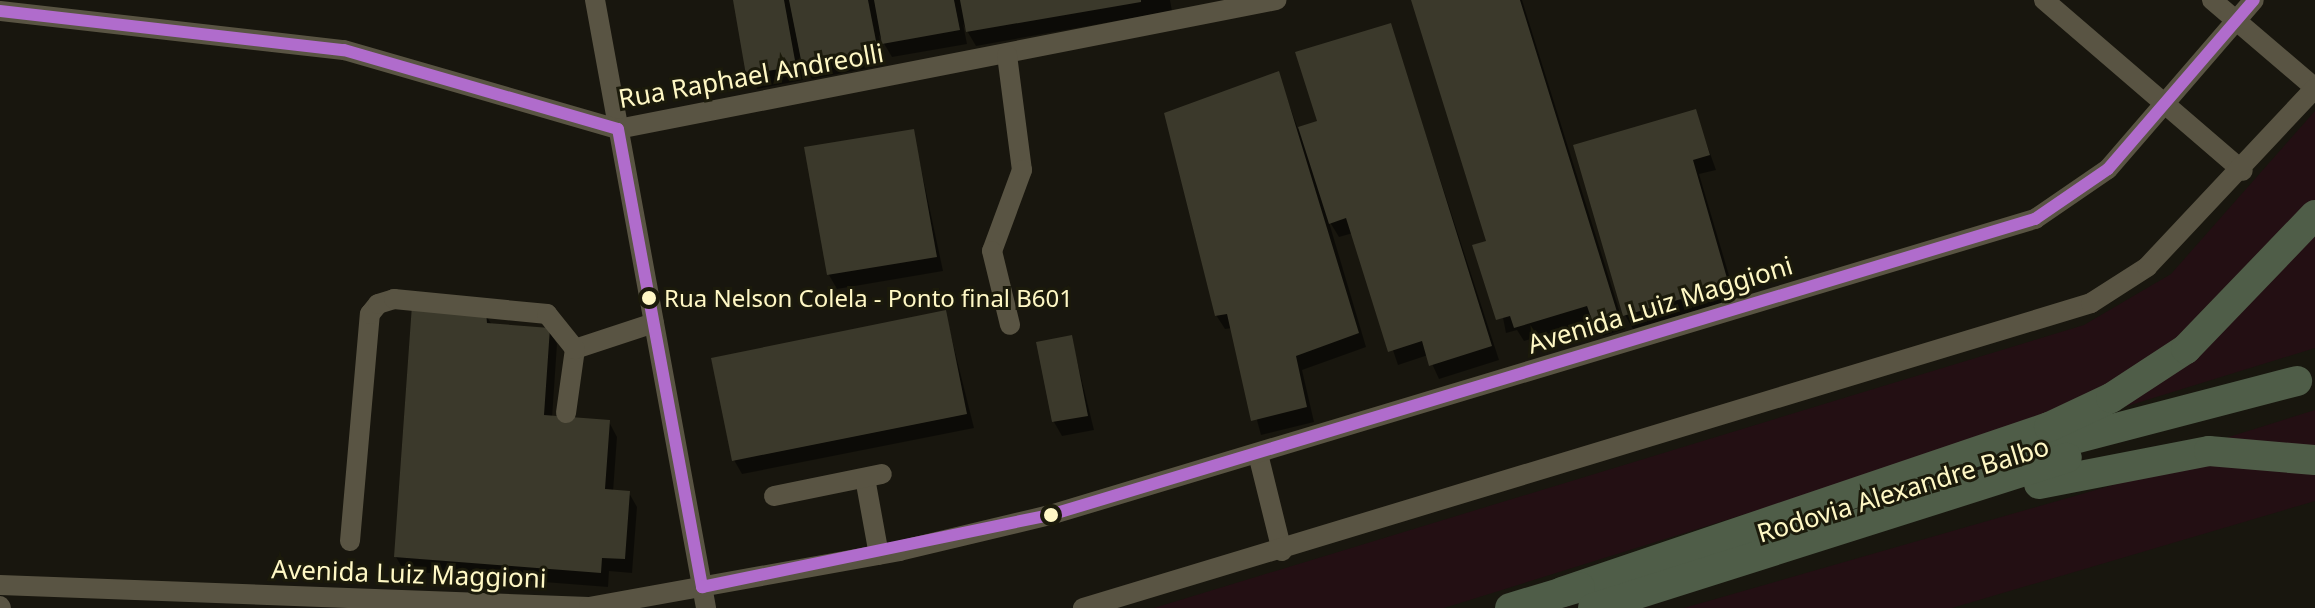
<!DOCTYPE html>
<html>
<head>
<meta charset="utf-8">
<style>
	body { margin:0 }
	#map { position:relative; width:2315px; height:608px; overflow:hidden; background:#18160e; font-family:"Noto Sans",sans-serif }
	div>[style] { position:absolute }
	.green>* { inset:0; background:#230f13 }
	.shadow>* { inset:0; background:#0007 }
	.building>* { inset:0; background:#3b392b }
	.minor>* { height:20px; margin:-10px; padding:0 10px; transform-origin:10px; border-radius:10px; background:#595443 }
	.highway>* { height:30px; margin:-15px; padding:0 15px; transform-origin:15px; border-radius:15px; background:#4f5d48 }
	.bus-1>* { height:12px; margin:-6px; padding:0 6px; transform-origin:6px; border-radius:6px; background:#b06ccc }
	.dots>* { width:22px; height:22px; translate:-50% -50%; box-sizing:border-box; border:4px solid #1b1a0b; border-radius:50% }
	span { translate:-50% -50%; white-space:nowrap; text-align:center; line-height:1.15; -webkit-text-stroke:6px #1b1a0b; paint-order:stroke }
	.bus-label { font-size:24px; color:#fff8c5 }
	.left { translate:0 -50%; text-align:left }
	.street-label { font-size:26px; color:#fff8c5 }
</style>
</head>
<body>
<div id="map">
	<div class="green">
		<i style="clip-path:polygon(2315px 111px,2315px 202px,2235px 293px,2121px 383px,1954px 449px,1444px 608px,1154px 608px,2084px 325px,2171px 274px)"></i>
		<i style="clip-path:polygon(2315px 229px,2315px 348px,2108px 412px)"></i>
		<i style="clip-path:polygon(2315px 410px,2315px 452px,2213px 442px)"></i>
		<i style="clip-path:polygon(2193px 462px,2315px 467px,2315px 501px,1952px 608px,1684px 608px)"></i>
	</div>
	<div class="shadow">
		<i style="clip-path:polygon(735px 0,1170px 0,1172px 11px,976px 46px,963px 24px,967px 44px,892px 57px,879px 35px,884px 65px,812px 79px,799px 57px,803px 80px,757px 89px)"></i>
		<i style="clip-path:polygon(1413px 0,1522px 0,1625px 329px,1603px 336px,1594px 320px,1524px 341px,1517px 330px,1506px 333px,1488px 242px)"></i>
		<i style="clip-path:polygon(1390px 25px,1499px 360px,1439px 379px,1428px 355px,1398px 365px,1353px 233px,1339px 237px,1328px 219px,1366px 347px,1302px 370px,1314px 422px,1261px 435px,1232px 328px,1225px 329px,1216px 315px,1278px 74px,1298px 129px,1319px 123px)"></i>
		<i style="clip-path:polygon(1695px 112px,1716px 170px,1699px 174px,1736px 299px,1633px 329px,1625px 315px)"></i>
		<i style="clip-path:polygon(913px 131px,943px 271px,837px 289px,829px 275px)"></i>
		<i style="clip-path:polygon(945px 312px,974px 428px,742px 474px,734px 460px)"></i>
		<i style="clip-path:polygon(485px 314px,492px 325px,549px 330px,557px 344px,552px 418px,609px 422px,617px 437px,613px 492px,629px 493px,637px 507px,632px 573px,609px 571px,608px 587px,404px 571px,396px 557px)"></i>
		<i style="clip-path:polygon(1071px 337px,1094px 430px,1062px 436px,1054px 422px)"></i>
	</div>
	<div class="building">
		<i style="clip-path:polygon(733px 0,784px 0,796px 66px,746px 75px)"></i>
		<i style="clip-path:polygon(789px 0,868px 0,878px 51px,802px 65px)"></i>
		<i style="clip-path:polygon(874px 0,954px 0,960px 30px,882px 44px)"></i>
		<i style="clip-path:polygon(960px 0,1141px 0,1141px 2px,966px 32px)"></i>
		<i style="clip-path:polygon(1411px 0,1520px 0,1618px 315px,1593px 323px,1587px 306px,1514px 328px,1510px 316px,1496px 320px,1472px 245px,1486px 241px)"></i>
		<i style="clip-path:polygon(1391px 23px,1492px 346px,1429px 366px,1422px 341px,1388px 352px,1346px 218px,1329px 224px,1298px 127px,1317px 121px,1295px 52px)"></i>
		<i style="clip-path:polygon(1279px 71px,1359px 333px,1296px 356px,1307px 407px,1251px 421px,1227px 314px,1215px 316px,1164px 113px)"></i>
		<i style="clip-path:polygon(1696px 109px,1710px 155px,1693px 160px,1729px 285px,1623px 316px,1573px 145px)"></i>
		<i style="clip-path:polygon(914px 129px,937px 257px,827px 275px,804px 147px)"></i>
		<i style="clip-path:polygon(412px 305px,486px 312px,487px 323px,550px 328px,544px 415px,610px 420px,605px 489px,630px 491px,625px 559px,602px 558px,601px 573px,394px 557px)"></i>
		<i style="clip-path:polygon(946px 310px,967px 414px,732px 461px,711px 358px)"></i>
		<i style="clip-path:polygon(1072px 335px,1088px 416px,1052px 422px,1036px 342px)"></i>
	</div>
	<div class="minor">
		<i style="left:595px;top:0;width:618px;rotate:79.65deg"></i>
		<i style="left:2044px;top:0;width:262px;rotate:40.7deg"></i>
		<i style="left:2212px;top:0;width:135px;rotate:40.5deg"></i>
		<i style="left:0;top:11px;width:346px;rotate:6.5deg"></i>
		<i style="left:344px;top:50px;width:285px;rotate:16.1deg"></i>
		<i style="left:618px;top:129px;width:671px;rotate:-11.09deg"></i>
		<i style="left:1007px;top:55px;width:116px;rotate:82.6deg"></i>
		<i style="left:1022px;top:170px;width:86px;rotate:110.3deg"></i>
		<i style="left:992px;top:251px;width:76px;rotate:76.3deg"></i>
		<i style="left:566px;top:413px;width:65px;rotate:-82deg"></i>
		<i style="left:575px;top:349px;width:83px;rotate:-18.2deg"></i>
		<i style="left:1258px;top:454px;width:100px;rotate:76.1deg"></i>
		<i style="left:865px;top:478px;width:78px;rotate:79.7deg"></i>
		<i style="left:774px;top:496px;width:110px;rotate:-11.5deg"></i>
		<i style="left:350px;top:541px;width:228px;rotate:-85deg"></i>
		<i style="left:370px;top:314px;width:13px;rotate:-51deg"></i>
		<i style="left:378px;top:304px;width:17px;rotate:-17deg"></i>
		<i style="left:394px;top:299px;width:154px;rotate:5.6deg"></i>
		<i style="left:547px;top:314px;width:45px;rotate:51.3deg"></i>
		<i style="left:0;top:585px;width:589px;rotate:2.14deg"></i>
		<i style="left:589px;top:607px;width:315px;rotate:-10.2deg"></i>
		<i style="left:899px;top:551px;width:155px;rotate:-13.4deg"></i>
		<i style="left:1050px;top:515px;width:1029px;rotate:-16.73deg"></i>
		<i style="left:2035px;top:219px;width:88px;rotate:-34.4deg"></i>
		<i style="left:2108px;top:169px;width:223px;rotate:-49.2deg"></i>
		<i style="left:0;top:606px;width:2px;rotate:63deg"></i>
		<i style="left:1083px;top:608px;width:1053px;rotate:-16.83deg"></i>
		<i style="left:2091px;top:303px;width:67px;rotate:-32.7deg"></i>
		<i style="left:2147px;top:267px;width:245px;rotate:-46.8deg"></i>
	</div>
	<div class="highway">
		<i style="left:2032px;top:450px;width:274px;rotate:-14.6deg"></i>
		<i style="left:2039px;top:484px;width:173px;rotate:-11deg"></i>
		<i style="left:2209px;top:451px;width:106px;rotate:4.9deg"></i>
		<i style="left:1562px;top:592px;width:514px;rotate:-18.72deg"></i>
		<i style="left:2049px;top:427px;width:68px;rotate:-25.1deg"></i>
		<i style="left:2111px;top:398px;width:90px;rotate:-33.2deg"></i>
		<i style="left:2186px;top:349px;width:186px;rotate:-46.1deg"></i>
		<i style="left:1510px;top:608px;width:73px;rotate:-16.7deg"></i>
		<i style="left:1593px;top:608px;width:497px;rotate:-17.6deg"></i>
	</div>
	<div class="bus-1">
		<i style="left:0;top:11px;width:346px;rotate:6.5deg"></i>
		<i style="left:344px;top:50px;width:285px;rotate:16.1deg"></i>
		<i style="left:618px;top:129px;width:466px;rotate:79.6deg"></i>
		<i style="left:702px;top:587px;width:355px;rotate:-11.7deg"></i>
		<i style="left:1050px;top:515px;width:1029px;rotate:-16.73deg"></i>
		<i style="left:2035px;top:219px;width:88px;rotate:-34.4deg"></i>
		<i style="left:2108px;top:169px;width:223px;rotate:-49.2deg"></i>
	</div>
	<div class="dots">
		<i style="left:649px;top:298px;background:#fff8c5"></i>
		<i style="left:1051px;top:515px;background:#fff8c5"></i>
	</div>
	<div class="bus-label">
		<span class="left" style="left:664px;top:298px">Rua Nelson Colela - Ponto final B601</span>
	</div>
	<div class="street-label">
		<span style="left:751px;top:76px;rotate:-10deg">Rua Raphael Andreolli</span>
		<span style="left:1660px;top:305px;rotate:-17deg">Avenida Luiz Maggioni</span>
		<span style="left:1903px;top:490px;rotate:-17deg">Rodovia Alexandre Balbo</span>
		<span style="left:409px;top:574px;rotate:2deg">Avenida Luiz Maggioni</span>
	</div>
</div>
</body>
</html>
